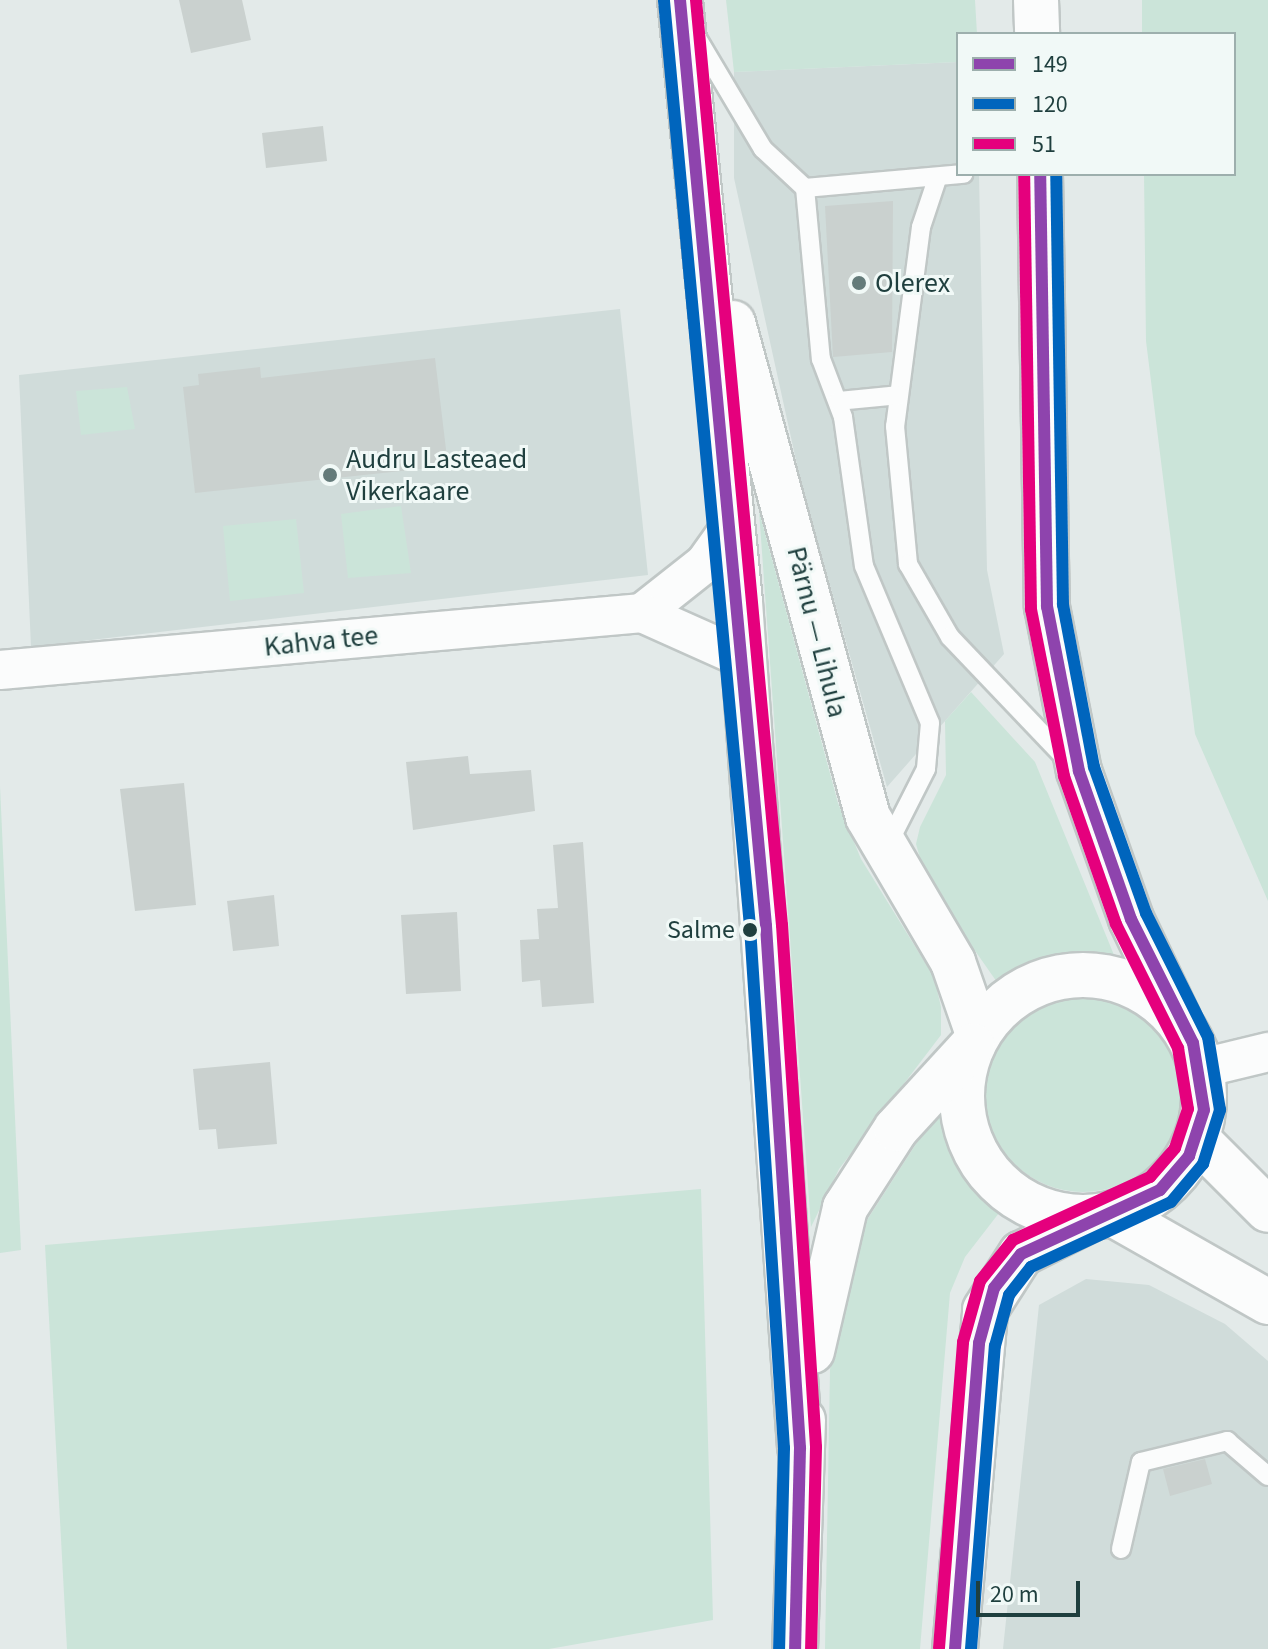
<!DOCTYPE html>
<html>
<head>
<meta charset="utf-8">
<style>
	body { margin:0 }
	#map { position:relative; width:1268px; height:1649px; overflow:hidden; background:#e3eae9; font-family:"Source Sans 3",sans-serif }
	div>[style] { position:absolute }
	.built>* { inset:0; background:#d0dcda }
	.green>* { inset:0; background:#cbe4d9 }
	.round { border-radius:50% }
	.building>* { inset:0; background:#cad1cf }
	.roads { filter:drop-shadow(2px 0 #c0c7c6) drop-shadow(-2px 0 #c0c7c6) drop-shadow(0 2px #c0c7c6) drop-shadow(0 -2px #c0c7c6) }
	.lane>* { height:18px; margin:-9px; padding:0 9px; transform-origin:9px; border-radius:9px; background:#fbfcfc }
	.street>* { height:38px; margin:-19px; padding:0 19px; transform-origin:19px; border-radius:19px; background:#fbfcfc }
	.secondary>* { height:44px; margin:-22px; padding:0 22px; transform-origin:22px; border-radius:22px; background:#fbfcfc }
	.secondary>.ring { margin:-22px; padding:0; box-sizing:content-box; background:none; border:44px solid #fbfcfc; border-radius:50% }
	.bus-1>* { height:12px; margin:-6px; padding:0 6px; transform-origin:6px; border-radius:6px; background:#8e44ad }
	.bus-2>* { height:12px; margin:-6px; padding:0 6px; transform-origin:6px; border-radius:6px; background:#0065bd }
	.bus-3>* { height:12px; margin:-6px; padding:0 6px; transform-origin:6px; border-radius:6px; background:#e5007d }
	.dots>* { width:22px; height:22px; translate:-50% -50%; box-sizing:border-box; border:4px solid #f1f9f7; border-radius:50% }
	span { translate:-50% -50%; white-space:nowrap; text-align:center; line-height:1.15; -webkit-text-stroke:6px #f1f9f7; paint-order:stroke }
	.bus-label { font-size:26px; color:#1f3f3e }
	.right { translate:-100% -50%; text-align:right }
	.poi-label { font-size:28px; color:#1f3f3e }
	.left { translate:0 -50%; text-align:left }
	.street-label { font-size:28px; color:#1f3f3e }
	.legend { position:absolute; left:956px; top:32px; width:280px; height:144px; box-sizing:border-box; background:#f1f9f7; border:2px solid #9dafad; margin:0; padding:10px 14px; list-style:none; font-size:24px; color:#1f3f3e }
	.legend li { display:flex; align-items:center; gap:16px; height:40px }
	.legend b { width:40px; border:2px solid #9dafad }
	.scale { position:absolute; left:976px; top:1581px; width:104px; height:36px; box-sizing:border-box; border:4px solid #1f3f3e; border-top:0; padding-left:10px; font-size:24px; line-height:28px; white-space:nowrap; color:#1f3f3e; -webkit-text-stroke:6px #f1f9f7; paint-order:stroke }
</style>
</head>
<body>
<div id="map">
	<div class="built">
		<i style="clip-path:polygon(958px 62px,958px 174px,979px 174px,987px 570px,1004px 654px,887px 787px,801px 483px,734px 178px,734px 72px)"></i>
		<i style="clip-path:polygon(620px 309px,648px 575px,31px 647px,19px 375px)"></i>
		<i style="clip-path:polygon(1086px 1279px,1149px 1285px,1225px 1324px,1268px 1361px,1268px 1649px,1003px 1649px,1039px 1305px)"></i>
	</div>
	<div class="green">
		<i style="clip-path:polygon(726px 0,975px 0,977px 34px,958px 34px,958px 62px,734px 72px)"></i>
		<i style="clip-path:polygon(1142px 0,1268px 0,1268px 901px,1195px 734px,1146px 341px,1144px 174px,1234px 174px,1234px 34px,1142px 34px)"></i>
		<i style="clip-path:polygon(127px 387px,135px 429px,81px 435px,76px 391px)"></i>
		<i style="clip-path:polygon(401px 506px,411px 573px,348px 578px,341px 514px)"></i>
		<i style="clip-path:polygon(759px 511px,838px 803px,861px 859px,934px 977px,941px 1007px,941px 1035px,839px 1169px,811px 1227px)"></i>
		<i style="clip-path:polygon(296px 519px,304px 593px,230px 601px,223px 526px)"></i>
		<i style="clip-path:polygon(971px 692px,1035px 762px,1114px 955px,1078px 953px,999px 985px,927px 882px,916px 844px,920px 827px,946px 775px,945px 721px)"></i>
		<i style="clip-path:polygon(0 786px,21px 1250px,0 1253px)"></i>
		<i class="round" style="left:985px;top:996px;width:196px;height:196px"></i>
		<i style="clip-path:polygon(941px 1105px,951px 1147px,980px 1196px,999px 1213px,965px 1257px,950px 1293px,920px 1649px,825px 1649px,830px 1370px,838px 1291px,858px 1234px)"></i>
		<i style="clip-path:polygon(701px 1189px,713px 1620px,549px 1649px,67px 1649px,45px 1245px)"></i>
	</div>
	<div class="building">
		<i style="clip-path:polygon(179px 0,242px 0,251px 40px,191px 53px)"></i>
		<i style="clip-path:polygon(323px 126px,327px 161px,266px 168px,262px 133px)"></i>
		<i style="clip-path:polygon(893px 201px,892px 352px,833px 357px,825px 206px)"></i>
		<i style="clip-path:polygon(435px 358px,448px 466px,195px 493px,183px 387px,199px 385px,198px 374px,260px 367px,261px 378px)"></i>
		<i style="clip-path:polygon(468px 756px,470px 774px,531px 770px,535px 811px,413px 830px,406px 762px)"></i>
		<i style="clip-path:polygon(184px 783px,196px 905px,135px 911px,120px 789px)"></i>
		<i style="clip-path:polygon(583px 842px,594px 1003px,542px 1007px,540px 980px,522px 982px,520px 940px,539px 939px,537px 909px,558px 908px,553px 845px)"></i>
		<i style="clip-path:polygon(274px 895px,279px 946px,233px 951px,227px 901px)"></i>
		<i style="clip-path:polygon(457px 912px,461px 991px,406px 994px,401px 915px)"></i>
		<i style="clip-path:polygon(270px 1062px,277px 1144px,218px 1149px,216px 1129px,199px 1130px,193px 1069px)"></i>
		<i style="clip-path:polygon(1205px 1459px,1212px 1484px,1170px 1496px,1163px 1469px)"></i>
	</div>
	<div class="roads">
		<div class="lane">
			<i style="left:697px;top:38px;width:129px;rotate:59.3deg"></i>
			<i style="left:763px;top:149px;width:57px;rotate:42.9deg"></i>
			<i style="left:805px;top:188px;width:159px;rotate:-5.1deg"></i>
			<i style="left:937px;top:179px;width:51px;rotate:108.4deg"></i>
			<i style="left:921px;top:227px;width:201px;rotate:97.4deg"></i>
			<i style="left:895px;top:426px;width:139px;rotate:84.6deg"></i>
			<i style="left:908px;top:564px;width:84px;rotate:60.1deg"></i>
			<i style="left:950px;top:637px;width:171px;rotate:46.4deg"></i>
			<i style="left:805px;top:188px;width:172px;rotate:84.7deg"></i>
			<i style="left:821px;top:359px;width:62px;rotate:69.2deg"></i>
			<i style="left:843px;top:417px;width:150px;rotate:82deg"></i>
			<i style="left:864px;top:566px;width:170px;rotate:67.2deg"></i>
			<i style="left:930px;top:723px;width:46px;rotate:95deg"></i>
			<i style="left:926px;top:769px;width:84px;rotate:116.9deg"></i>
			<i style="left:838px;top:401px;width:61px;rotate:-5.6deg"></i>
			<i style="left:1121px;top:1549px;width:89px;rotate:-77.1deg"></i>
			<i style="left:1141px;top:1462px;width:89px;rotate:-13.7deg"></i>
			<i style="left:1227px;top:1441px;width:54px;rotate:40.5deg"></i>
		</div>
		<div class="street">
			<i style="left:642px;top:613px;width:80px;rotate:-38.4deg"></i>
			<i style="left:705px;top:563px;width:47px;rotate:-54.6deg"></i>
			<i style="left:0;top:670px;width:645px;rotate:-5.07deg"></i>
			<i style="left:642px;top:613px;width:113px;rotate:24.1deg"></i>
			<i style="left:1202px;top:1068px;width:68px;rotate:-13.6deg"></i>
		</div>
		<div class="secondary">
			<i style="left:680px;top:0;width:605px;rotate:84.31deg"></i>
			<i style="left:740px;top:602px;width:848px;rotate:85.94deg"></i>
			<i style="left:1036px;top:0;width:34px;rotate:88deg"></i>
			<i style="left:1040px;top:174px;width:433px;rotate:89.1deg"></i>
			<i style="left:1047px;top:607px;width:167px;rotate:79deg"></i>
			<i style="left:1079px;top:771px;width:157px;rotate:70.6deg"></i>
			<i style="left:1131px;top:919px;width:112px;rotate:64.6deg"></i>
			<i style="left:733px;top:323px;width:512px;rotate:74.72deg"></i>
			<i style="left:868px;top:817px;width:168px;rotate:59.6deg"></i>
			<i style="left:953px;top:962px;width:76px;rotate:70.9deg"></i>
			<i class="ring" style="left:962px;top:975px;width:198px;height:198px"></i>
			<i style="left:1197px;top:1139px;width:100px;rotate:45deg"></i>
			<i style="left:1113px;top:1214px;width:178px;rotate:29.6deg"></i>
			<i style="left:812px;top:1351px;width:147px;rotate:-77deg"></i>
			<i style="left:845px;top:1208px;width:94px;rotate:-57.2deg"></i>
			<i style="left:896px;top:1129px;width:113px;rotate:-47.5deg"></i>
			<i style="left:795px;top:1649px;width:229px;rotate:-88deg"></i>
			<i style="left:955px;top:1649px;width:340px;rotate:-84.9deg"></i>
			<i style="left:985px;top:1310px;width:67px;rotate:-57.3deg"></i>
			<i style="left:1021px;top:1254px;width:82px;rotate:-26.9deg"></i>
		</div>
	</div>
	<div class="bus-1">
		<i style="left:680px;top:0;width:930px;rotate:84.69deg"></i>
		<i style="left:766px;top:926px;width:523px;rotate:86.27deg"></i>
		<i style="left:800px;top:1448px;width:201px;rotate:91.4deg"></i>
		<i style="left:955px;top:1649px;width:307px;rotate:-85.5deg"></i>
		<i style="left:979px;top:1343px;width:57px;rotate:-74.7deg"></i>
		<i style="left:994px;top:1288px;width:43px;rotate:-51.5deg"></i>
		<i style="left:1021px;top:1254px;width:153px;rotate:-24.7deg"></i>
		<i style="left:1160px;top:1190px;width:45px;rotate:-49.5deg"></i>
		<i style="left:1189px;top:1156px;width:48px;rotate:-71.9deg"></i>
		<i style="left:1204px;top:1110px;width:68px;rotate:-99.3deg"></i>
		<i style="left:1193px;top:1043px;width:139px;rotate:-116.6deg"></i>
		<i style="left:1131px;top:919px;width:157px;rotate:-109.4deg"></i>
		<i style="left:1079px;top:771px;width:167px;rotate:-101deg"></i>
		<i style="left:1047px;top:607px;width:433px;rotate:-90.9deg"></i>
	</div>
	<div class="bus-2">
		<i style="left:664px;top:1px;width:930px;rotate:84.69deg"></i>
		<i style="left:750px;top:927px;width:522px;rotate:86.27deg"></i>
		<i style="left:784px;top:1448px;width:201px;rotate:91.4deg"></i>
		<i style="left:971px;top:1649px;width:304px;rotate:-85.5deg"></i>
		<i style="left:995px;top:1346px;width:53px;rotate:-74.6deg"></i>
		<i style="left:1009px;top:1295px;width:36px;rotate:-52deg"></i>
		<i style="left:1031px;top:1267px;width:154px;rotate:-24.9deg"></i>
		<i style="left:1171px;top:1202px;width:50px;rotate:-49.9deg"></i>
		<i style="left:1203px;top:1164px;width:57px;rotate:-72.5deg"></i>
		<i style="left:1220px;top:1110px;width:74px;rotate:-99.3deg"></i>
		<i style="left:1208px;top:1037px;width:139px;rotate:-116.6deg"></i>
		<i style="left:1146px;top:913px;width:155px;rotate:-109.6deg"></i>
		<i style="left:1094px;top:767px;width:165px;rotate:-100.8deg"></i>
		<i style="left:1063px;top:605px;width:431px;rotate:-90.9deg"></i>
	</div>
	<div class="bus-3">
		<i style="left:696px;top:0;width:929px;rotate:84.69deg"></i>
		<i style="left:782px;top:925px;width:523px;rotate:86.27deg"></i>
		<i style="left:816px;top:1447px;width:202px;rotate:91.4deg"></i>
		<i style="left:939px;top:1648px;width:307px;rotate:-85.5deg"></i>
		<i style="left:963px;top:1342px;width:63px;rotate:-74.4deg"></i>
		<i style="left:980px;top:1281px;width:53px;rotate:-51.2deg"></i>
		<i style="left:1013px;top:1240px;width:151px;rotate:-24.7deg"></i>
		<i style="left:1150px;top:1177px;width:38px;rotate:-49deg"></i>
		<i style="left:1175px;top:1148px;width:41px;rotate:-71.6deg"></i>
		<i style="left:1188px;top:1109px;width:62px;rotate:-99.3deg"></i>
		<i style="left:1178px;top:1048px;width:139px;rotate:-116.6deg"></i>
		<i style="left:1116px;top:924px;width:157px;rotate:-109.4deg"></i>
		<i style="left:1064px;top:776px;width:169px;rotate:-101.2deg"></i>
		<i style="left:1031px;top:610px;width:436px;rotate:-90.9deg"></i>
	</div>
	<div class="dots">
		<i style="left:859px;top:283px;background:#647b7a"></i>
		<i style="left:330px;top:475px;background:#647b7a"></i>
		<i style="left:750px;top:930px;background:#1f3f3e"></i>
	</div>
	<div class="bus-label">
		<span class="right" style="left:735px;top:930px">Salme</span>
	</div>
	<div class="poi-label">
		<span class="left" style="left:875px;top:283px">Olerex</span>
		<span class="left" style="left:346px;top:475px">Audru Lasteaed<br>Vikerkaare</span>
	</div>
	<div class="street-label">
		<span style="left:817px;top:632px;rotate:76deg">Pärnu — Lihula</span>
		<span style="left:321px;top:641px;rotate:-6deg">Kahva tee</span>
	</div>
	<ul class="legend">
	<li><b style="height:10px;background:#8e44ad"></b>149</li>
	<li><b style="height:10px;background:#0065bd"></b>120</li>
	<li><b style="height:10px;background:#e5007d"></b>51</li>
	</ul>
	<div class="scale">20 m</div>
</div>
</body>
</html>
